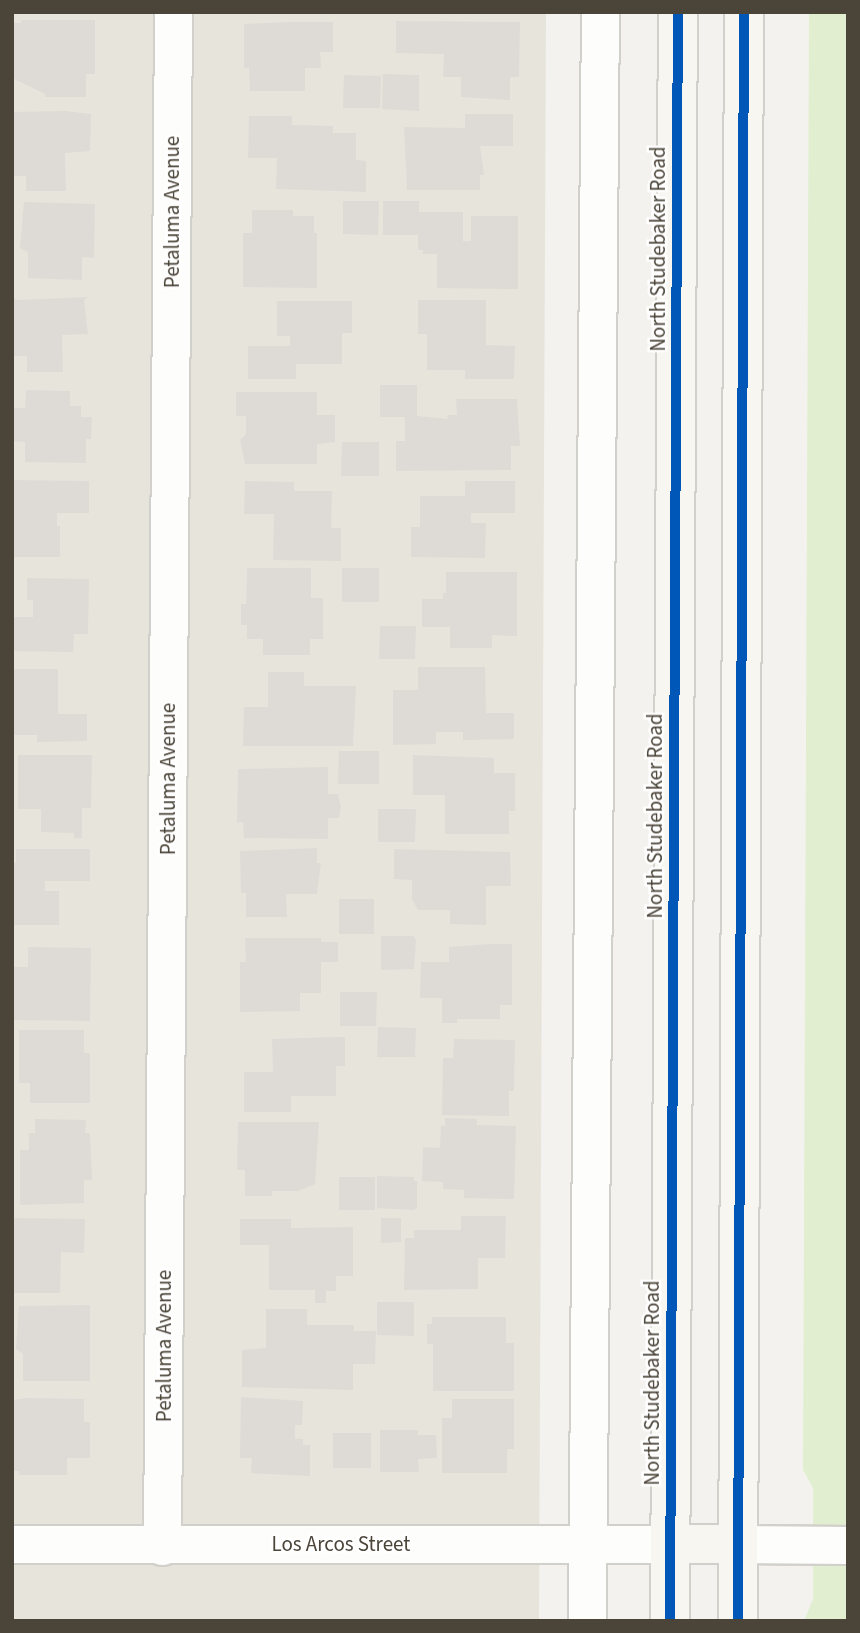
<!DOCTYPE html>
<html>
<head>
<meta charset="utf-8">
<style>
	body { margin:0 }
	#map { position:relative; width:860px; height:1633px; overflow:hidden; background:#f4f2ee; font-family:"Source Sans 3",sans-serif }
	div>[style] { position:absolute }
	.residential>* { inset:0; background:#e7e4dc }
	.green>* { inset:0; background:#e1eecf }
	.building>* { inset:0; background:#dedbd6 }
	.roads { filter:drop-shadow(2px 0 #d2d0cb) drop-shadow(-2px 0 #d2d0cb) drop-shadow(0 2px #d2d0cb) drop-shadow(0 -2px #d2d0cb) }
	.minor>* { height:37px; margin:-18.5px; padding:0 18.5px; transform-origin:18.5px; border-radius:18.5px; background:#fdfdfc }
	.secondary>* { height:38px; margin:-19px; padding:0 19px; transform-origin:19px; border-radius:19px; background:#f7f6f1 }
	.cycleway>* { height:10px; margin:-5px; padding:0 5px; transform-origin:5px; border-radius:5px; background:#0057b8 }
	span { translate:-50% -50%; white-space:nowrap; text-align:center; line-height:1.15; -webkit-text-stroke:5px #fff; paint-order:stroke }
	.street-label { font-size:21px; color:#4b4439 }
	.frame { position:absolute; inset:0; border:14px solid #4b4439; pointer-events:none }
</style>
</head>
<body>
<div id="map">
	<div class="residential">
		<i style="clip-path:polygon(12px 12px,546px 12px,539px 1621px,12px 1621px)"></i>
	</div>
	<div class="green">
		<i style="clip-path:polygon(809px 12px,848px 12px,848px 1621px,804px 1621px,813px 1599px,813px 1488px,803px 1470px)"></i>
	</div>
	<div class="building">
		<i style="clip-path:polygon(21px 20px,95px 20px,95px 74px,86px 74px,86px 97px,45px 97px,45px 94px,12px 78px,12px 23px,21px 23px)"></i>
		<i style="clip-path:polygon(396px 21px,520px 22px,519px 77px,510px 77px,510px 100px,461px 97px,461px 77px,443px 77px,444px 54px,396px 53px)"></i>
		<i style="clip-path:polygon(287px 22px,333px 22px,333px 52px,320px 52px,321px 68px,305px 68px,305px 91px,250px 91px,249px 68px,244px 68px,244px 24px)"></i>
		<i style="clip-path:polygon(383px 74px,419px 75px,419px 111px,382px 109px)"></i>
		<i style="clip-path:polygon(344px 75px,381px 76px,380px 108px,343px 108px)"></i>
		<i style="clip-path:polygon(65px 111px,91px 114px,90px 151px,65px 153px,66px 191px,26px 191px,26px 176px,12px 176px,12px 112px)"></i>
		<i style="clip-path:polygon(465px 114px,513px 114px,513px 146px,480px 146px,484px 175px,480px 175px,480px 190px,407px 190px,404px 127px,465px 128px)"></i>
		<i style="clip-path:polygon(249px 116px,292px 116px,292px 125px,333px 126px,333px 133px,356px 133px,356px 160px,366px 161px,366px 192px,276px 189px,277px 158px,248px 158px)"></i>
		<i style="clip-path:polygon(343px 201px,379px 201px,378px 235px,343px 234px)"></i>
		<i style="clip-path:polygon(383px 201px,419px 201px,419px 212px,463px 212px,463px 241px,471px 241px,471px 216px,518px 216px,518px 289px,437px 288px,437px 254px,423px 254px,423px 250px,418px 250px,418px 235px,383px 235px)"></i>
		<i style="clip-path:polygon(24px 202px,95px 204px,94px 258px,82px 257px,82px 280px,28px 278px,28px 252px,20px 248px)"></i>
		<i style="clip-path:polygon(252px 210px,293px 210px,293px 216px,314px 216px,314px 233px,317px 233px,317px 288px,243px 287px,243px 233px,252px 233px)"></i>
		<i style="clip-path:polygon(12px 297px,16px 300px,88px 297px,84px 300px,88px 334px,62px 335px,63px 372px,27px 372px,27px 356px,12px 356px)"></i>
		<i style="clip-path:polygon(418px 300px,486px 300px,486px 345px,515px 346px,514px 379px,465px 379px,465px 370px,427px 370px,427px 334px,418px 334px)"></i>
		<i style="clip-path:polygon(277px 301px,352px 301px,352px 333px,342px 333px,342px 364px,296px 364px,296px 379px,248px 379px,248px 346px,290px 346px,290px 336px,277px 336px)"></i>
		<i style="clip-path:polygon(380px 385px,417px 385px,417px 416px,448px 419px,447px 415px,457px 415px,456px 399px,517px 399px,520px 446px,511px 446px,511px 470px,396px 471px,396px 441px,405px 441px,405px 417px,380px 417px)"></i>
		<i style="clip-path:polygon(26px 390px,70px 391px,70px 406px,81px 406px,81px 417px,92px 417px,91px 439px,86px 439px,86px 463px,25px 462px,25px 442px,12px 441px,12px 408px,25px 408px)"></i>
		<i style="clip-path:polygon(236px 392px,317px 392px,317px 415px,335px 415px,335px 442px,317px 444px,317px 464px,245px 464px,240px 440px,246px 434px,246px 416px,236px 416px)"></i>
		<i style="clip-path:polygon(342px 442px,379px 442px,379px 476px,341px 476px)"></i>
		<i style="clip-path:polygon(12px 480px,89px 481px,89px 513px,57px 513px,57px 526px,60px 526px,60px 557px,12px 557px)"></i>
		<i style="clip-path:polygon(245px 481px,294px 482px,294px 491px,332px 491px,331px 528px,341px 528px,341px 561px,273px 560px,274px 514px,244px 514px)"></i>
		<i style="clip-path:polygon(465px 481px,515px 481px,515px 513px,471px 513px,471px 523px,486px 523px,485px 558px,411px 557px,411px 527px,420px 527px,420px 496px,465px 496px)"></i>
		<i style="clip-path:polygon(247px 568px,311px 568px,311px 598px,323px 598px,323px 639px,310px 639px,310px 655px,263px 655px,263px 639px,247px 639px,247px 625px,241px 625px,241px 604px,246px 604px)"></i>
		<i style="clip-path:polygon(342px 568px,379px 568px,379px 602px,342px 602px)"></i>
		<i style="clip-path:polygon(446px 572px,517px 572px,517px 636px,492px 635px,492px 648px,450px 648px,450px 627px,422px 627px,422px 599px,443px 599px,443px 593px,446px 593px)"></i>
		<i style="clip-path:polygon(27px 578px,89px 579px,88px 634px,74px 634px,73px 652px,12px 651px,12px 617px,33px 617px,33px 600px,27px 600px)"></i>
		<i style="clip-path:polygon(380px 626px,416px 626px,415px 659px,379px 659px)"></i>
		<i style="clip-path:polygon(418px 667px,485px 667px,486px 713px,514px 713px,514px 739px,463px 740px,463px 732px,436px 732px,436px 744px,393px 745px,393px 690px,418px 690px)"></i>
		<i style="clip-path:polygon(12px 669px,58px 669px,58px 714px,87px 714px,87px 741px,37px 742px,37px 735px,12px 735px)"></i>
		<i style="clip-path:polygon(268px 672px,304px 672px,304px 686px,356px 686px,353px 746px,243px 746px,244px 707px,268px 707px)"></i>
		<i style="clip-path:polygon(339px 751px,379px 751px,379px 784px,338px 784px)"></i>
		<i style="clip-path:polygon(18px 755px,92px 755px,91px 808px,82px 808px,82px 838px,74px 838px,74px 833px,41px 832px,41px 809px,18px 809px)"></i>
		<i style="clip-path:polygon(413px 755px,494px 758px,494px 773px,515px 773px,515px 811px,509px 811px,509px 834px,445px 834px,445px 795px,413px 795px)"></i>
		<i style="clip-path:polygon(328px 767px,328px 794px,338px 794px,341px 807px,339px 818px,328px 818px,328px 839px,244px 838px,243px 822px,237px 823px,238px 769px)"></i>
		<i style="clip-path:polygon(378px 809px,416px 809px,415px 842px,378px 842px)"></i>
		<i style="clip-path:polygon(317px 848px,317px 863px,321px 863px,317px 894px,286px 894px,287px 917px,246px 917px,246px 893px,241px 893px,240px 851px)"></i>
		<i style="clip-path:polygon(16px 849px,90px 849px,90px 881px,45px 881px,45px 891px,59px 891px,59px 925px,12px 925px,12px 863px,16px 863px)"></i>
		<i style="clip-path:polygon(394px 849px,510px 852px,511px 886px,486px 886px,486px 925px,450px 924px,450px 910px,418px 910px,412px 899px,412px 880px,394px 879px)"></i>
		<i style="clip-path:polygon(339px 899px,374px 899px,374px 934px,339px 934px)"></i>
		<i style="clip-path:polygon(381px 936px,414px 936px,416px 941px,414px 969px,381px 970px)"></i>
		<i style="clip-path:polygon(245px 938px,321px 938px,321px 942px,338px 942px,338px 962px,321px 962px,321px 993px,300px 993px,300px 1011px,240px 1012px,240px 962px,246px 962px)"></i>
		<i style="clip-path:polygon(491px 944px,512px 944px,512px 1005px,500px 1005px,500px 1019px,457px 1019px,457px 1023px,442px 1023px,442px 998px,420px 998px,421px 962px,449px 962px,449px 947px)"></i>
		<i style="clip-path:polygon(28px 947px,91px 948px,90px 1021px,12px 1020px,12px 967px,28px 967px)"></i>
		<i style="clip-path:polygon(340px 992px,377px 992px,376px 1026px,340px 1026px)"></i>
		<i style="clip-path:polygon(378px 1027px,416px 1028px,415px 1057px,377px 1057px)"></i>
		<i style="clip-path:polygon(19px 1030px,84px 1030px,84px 1053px,90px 1053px,90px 1103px,30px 1103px,30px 1083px,19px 1083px)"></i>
		<i style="clip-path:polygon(334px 1037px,345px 1037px,345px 1066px,336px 1066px,336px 1096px,291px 1096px,291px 1112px,244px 1112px,244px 1072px,273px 1072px,272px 1039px)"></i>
		<i style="clip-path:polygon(454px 1039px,515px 1040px,514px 1091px,509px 1091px,509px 1116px,442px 1115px,443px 1058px,453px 1058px)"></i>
		<i style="clip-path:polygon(445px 1118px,477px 1119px,477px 1125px,516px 1126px,514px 1199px,464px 1198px,464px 1190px,443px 1189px,443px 1182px,422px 1181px,423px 1147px,440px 1148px,441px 1126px,445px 1126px)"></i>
		<i style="clip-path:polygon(35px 1119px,86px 1120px,85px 1133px,90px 1133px,92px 1180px,84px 1180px,84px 1203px,20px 1205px,20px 1150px,29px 1150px,29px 1133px,35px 1133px)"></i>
		<i style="clip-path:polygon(238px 1122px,319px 1122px,315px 1184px,298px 1191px,272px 1191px,272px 1196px,245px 1196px,245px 1170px,237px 1170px)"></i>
		<i style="clip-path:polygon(377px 1176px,414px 1177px,414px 1181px,417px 1181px,417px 1207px,414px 1210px,377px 1208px)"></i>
		<i style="clip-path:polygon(339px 1177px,375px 1177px,375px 1210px,339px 1210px)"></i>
		<i style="clip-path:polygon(461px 1216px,506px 1216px,505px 1258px,478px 1258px,478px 1289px,404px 1290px,405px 1238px,414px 1238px,414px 1230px,461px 1230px)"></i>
		<i style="clip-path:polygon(12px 1218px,85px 1219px,84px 1253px,61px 1252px,60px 1293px,12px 1293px)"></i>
		<i style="clip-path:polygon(381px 1218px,401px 1218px,401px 1242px,381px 1243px)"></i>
		<i style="clip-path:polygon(240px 1219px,291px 1219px,291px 1228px,353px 1227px,353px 1276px,336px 1276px,336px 1291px,326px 1291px,326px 1303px,315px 1303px,315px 1290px,269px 1290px,269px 1245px,240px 1245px)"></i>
		<i style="clip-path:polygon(377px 1302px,414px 1302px,414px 1336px,377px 1335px)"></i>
		<i style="clip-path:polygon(90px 1305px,90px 1381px,23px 1381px,23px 1354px,16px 1349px,19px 1306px)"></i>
		<i style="clip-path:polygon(266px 1309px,307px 1309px,307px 1325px,354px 1325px,354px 1331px,376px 1331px,375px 1364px,353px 1364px,353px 1390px,242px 1387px,242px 1350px,266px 1348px)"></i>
		<i style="clip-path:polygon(432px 1317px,506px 1317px,506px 1343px,514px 1343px,514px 1391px,433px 1391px,433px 1344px,427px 1344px,427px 1324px,432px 1324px)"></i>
		<i style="clip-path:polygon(241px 1397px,303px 1401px,302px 1425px,295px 1425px,295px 1439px,303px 1439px,303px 1445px,310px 1445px,310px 1476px,251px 1473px,252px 1458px,240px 1458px)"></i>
		<i style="clip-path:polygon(27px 1398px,84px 1399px,84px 1422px,90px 1422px,90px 1458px,67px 1458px,67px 1475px,19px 1475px,19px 1471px,12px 1471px,12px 1400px)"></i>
		<i style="clip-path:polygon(452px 1399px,514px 1399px,514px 1449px,507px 1449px,507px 1473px,442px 1473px,442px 1418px,452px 1418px)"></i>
		<i style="clip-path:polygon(380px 1430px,418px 1430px,418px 1435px,436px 1435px,437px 1458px,418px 1459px,419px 1472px,380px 1472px)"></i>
		<i style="clip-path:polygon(333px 1433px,371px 1433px,371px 1468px,333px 1468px)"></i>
	</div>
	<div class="roads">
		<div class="minor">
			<i style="left:12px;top:1544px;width:658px"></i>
			<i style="left:737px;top:1544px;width:111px;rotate:0.5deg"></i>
			<i style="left:162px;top:1546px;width:1534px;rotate:-89.59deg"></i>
			<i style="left:587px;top:1621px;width:1609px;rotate:-89.54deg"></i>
		</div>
		<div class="secondary">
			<i style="left:670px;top:1544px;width:67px"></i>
			<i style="left:670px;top:1621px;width:1609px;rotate:-89.72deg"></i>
			<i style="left:738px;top:1621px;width:1609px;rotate:-89.79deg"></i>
		</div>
	</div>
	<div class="cycleway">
		<i style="left:670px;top:1621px;width:1609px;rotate:-89.72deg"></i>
		<i style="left:738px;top:1621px;width:1609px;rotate:-89.79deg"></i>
	</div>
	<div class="street-label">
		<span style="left:172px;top:212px;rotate:-90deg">Petaluma Avenue</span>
		<span style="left:658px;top:249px;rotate:-90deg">North Studebaker Road</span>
		<span style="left:168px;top:779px;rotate:-90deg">Petaluma Avenue</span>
		<span style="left:655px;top:816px;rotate:-90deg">North Studebaker Road</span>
		<span style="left:164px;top:1346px;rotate:-90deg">Petaluma Avenue</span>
		<span style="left:652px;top:1383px;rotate:-90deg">North Studebaker Road</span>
		<span style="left:341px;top:1544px">Los Arcos Street</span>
	</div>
	<div class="frame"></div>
</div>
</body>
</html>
